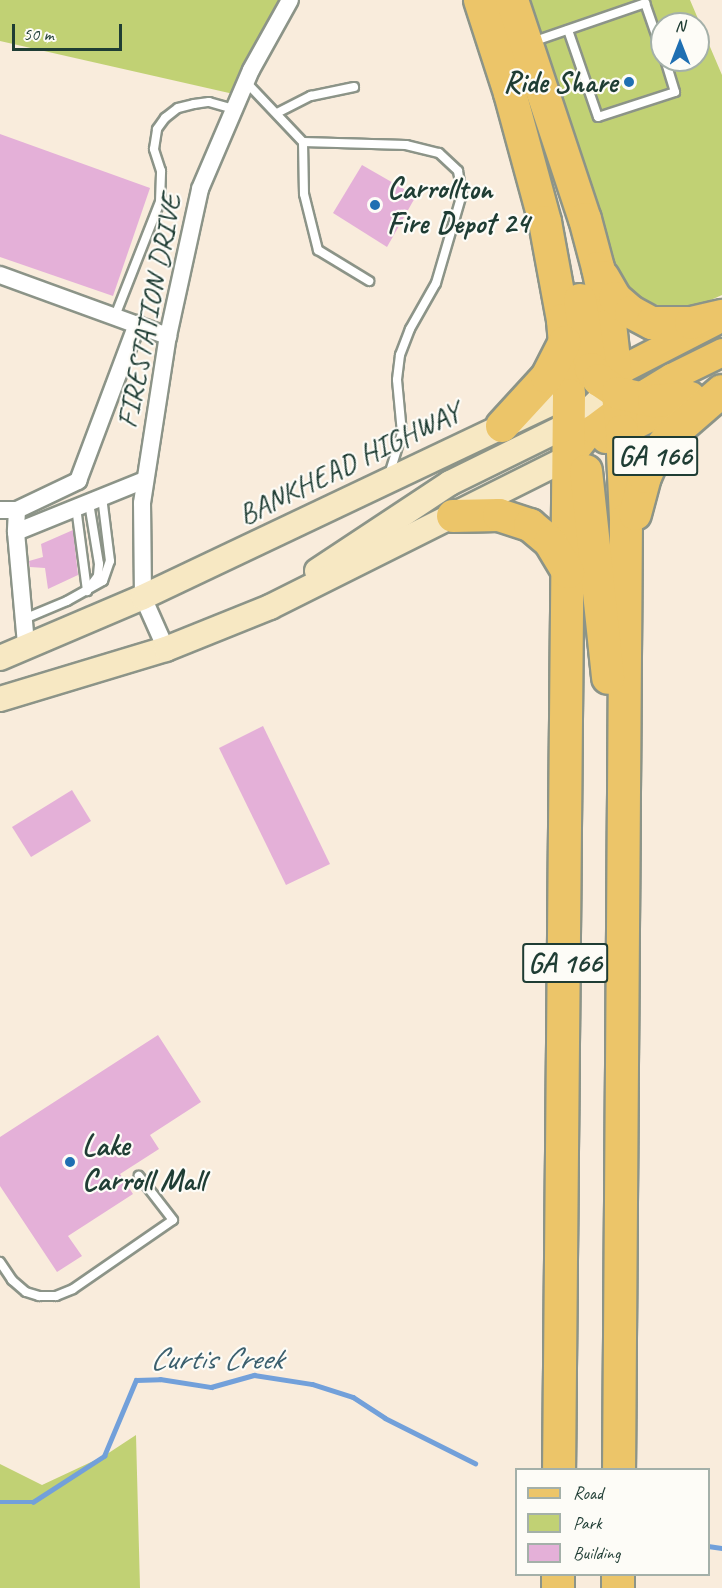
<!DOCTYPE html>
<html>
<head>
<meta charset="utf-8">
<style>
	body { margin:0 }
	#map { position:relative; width:722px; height:1588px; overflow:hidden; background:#f9ecdc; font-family:Caveat,sans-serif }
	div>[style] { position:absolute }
	.green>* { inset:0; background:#c1d174 }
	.stream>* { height:4.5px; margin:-2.25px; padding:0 2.25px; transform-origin:2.25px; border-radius:2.25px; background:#72a0da }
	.building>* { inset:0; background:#e4b0d8 }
	.roads { filter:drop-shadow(2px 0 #8c9488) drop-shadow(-2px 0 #8c9488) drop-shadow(0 2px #8c9488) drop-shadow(0 -2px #8c9488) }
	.lane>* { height:8px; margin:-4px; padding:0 4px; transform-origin:4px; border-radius:4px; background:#fff }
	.street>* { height:16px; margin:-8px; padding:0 8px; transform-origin:8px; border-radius:8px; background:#fff }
	.secondary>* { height:24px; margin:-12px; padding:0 12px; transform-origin:12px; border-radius:12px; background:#f7e8c3 }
	.primary>* { height:27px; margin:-13.5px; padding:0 13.5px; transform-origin:13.5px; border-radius:13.5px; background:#ecc569 }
	.highway>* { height:32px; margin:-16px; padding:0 16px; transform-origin:16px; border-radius:16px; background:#ecc569 }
	.dots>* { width:16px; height:16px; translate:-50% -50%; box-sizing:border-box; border:3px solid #fdfcf7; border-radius:50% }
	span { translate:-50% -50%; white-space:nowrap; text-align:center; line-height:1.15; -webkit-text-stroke:4.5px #fdfcf7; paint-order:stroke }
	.shield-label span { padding:2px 4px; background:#fdfcf7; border:2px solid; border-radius:4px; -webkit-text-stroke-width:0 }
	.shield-label { font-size:28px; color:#1f3d34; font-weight:700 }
	.poi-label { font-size:30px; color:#1f3d34; font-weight:700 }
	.right { translate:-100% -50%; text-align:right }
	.left { translate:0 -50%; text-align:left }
	.street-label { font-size:30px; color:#1f3d34 }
	.water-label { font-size:32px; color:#3c606e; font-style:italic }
	.legend { position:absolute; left:515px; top:1468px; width:195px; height:108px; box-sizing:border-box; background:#fdfcf7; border:2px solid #a4b0a9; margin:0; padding:8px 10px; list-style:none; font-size:18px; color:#1f3d34 }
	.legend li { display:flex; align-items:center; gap:12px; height:30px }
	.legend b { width:30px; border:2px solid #a4b0a9 }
	.north { position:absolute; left:650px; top:12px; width:60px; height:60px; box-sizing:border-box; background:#fdfcf7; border:2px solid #a4b0a9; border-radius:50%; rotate:0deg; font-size:16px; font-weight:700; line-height:24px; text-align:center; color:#1f3d34 }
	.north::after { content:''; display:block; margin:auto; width:21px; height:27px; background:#1f6fb2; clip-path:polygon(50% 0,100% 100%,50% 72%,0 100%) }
	.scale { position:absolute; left:12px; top:24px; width:110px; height:27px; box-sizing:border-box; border:3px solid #1f3d34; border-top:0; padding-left:8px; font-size:18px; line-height:21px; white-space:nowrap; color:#1f3d34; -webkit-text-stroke:4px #fdfcf7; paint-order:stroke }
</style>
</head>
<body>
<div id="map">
	<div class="green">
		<i style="clip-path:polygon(0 0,285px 0,238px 95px,0 41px)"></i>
		<i style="clip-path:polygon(evenodd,522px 0,690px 0,722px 75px,722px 295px,688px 310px,646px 303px,616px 274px,522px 0,662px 24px,698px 24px,698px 60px,662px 60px,662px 24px)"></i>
		<i style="clip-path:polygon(136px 1435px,140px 1588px,0 1588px,0 1464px,42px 1485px,104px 1456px)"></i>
	</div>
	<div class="stream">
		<i style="left:0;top:1502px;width:33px"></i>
		<i style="left:33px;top:1502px;width:85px;rotate:-32.9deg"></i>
		<i style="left:104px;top:1456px;width:82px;rotate:-67.2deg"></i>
		<i style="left:136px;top:1380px;width:24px;rotate:-2deg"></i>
		<i style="left:160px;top:1379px;width:52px;rotate:8.9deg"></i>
		<i style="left:211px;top:1387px;width:45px;rotate:-15.6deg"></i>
		<i style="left:254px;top:1375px;width:59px;rotate:8.8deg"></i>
		<i style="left:312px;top:1384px;width:43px;rotate:17.6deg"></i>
		<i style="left:353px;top:1397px;width:38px;rotate:33deg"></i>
		<i style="left:385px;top:1418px;width:101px;rotate:26.6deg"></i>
		<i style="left:708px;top:1546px;width:14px;rotate:8deg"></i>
	</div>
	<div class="building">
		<i style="clip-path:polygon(0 134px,150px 188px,113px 296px,0 257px)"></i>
		<i style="clip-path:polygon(362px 165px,416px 196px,387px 247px,333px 213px)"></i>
		<i style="clip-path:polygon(73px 530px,78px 575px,48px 589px,45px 568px,30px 567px,29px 561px,43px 557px,41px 544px)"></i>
		<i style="clip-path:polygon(263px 726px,330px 864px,286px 885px,219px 748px)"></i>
		<i style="clip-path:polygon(72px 790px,91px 821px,31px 857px,12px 827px)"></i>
		<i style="clip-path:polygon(158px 1035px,201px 1102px,150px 1135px,159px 1149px,120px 1174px,133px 1194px,68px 1236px,82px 1256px,57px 1272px,0 1186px,0 1137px)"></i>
	</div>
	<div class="roads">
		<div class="lane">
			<i style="left:568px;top:30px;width:92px;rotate:71deg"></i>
			<i style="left:598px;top:117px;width:81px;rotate:-18deg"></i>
			<i style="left:675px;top:92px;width:34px;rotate:-107deg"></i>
			<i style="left:532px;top:42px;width:120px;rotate:-19deg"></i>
			<i style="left:645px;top:3px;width:52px;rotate:70.9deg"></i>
			<i style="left:246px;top:82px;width:83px;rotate:46.5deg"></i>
			<i style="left:303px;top:142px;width:52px;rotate:88.9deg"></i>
			<i style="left:304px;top:194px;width:58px;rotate:76deg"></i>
			<i style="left:318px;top:250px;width:60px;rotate:31.3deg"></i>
			<i style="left:277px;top:113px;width:38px;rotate:-27deg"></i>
			<i style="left:311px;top:96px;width:44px;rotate:-11.8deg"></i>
			<i style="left:303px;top:142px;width:103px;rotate:1.7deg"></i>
			<i style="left:406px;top:145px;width:34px;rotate:14deg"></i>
			<i style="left:439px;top:153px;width:26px;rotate:43deg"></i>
			<i style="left:458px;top:171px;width:23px;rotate:80deg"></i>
			<i style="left:462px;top:194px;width:93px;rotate:106.3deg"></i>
			<i style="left:436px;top:283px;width:53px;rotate:119.5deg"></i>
			<i style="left:410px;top:329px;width:28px;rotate:111deg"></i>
			<i style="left:400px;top:355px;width:25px;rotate:97deg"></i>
			<i style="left:397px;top:380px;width:53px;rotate:84.6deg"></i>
			<i style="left:402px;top:433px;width:44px;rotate:107.2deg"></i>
			<i style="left:115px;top:316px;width:123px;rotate:-68.5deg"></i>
			<i style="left:160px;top:202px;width:31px;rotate:-88deg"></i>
			<i style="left:161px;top:171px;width:23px;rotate:-108deg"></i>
			<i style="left:154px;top:149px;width:20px;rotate:-81deg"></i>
			<i style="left:157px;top:129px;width:14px;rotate:-54deg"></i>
			<i style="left:165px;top:118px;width:16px;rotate:-38deg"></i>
			<i style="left:178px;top:108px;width:16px;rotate:-14deg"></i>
			<i style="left:194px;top:104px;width:15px;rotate:-8deg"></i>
			<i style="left:209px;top:102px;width:26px;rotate:16deg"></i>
			<i style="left:89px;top:503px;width:62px;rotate:80.7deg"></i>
			<i style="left:99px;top:564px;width:12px;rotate:95deg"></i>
			<i style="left:98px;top:576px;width:15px;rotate:127deg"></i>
			<i style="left:76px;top:507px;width:85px;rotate:82.5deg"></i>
			<i style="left:24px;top:619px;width:47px;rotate:-22.7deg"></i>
			<i style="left:67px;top:601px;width:41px;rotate:-29.1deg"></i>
			<i style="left:103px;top:581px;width:21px;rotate:-71deg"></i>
			<i style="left:110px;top:561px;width:64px;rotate:-97.1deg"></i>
			<i style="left:0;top:1262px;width:22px;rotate:56deg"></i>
			<i style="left:12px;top:1280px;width:18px;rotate:41deg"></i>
			<i style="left:26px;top:1292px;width:14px;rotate:17deg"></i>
			<i style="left:39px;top:1296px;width:17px"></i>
			<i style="left:56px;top:1296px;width:18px;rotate:-22deg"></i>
			<i style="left:73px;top:1289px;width:121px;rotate:-34.6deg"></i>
			<i style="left:173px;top:1220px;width:56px;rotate:-127.7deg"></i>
		</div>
		<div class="street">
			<i style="left:0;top:275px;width:179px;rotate:20deg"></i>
			<i style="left:0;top:510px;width:17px"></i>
			<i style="left:17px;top:510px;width:22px;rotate:93deg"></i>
			<i style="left:16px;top:532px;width:139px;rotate:-22deg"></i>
			<i style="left:17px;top:510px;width:68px;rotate:-25.4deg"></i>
			<i style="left:78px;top:481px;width:168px;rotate:-69.4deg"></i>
			<i style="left:16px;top:532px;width:113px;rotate:84.9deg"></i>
			<i style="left:166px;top:649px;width:57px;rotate:-113.9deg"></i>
			<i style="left:143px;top:597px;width:94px;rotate:-90.6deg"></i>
			<i style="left:142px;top:503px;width:169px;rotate:-81.2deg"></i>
			<i style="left:168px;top:336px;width:150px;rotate:-77.7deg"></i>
			<i style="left:200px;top:189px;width:129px;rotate:-66.8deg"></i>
			<i style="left:251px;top:70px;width:80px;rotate:-60.9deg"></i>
		</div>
		<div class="secondary">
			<i style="left:317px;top:571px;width:159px;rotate:-33.5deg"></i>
			<i style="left:450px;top:483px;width:145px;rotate:-26.2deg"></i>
			<i style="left:580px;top:419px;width:33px;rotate:-45deg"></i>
			<i style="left:603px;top:396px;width:27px;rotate:-62deg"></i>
			<i style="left:0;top:658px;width:155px;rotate:-23.1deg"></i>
			<i style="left:143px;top:597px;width:471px;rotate:-25.4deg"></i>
			<i style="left:0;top:699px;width:173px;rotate:-16.8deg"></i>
			<i style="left:166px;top:649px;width:112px;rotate:-22deg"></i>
			<i style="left:270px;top:607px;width:335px;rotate:-26.6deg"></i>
		</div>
		<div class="primary">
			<i style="left:598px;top:381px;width:129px;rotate:-27.2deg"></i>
			<i style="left:605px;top:439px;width:88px;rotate:-25.7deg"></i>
			<i style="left:569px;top:457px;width:36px;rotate:-51deg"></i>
			<i style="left:592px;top:429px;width:35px;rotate:-37deg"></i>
			<i style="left:620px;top:408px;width:60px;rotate:-31.3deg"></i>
			<i style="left:671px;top:377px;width:57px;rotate:-26.1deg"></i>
		</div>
		<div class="highway">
			<i style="left:480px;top:0;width:98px;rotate:72.1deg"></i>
			<i style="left:510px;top:93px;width:134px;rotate:74.8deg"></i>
			<i style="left:545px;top:222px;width:100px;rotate:79.6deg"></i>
			<i style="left:563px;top:320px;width:75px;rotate:85.4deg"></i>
			<i style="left:569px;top:395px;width:1075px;rotate:90.53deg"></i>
			<i style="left:512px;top:0;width:231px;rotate:71.6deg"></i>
			<i style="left:585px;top:219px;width:51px;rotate:75.1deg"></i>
			<i style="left:598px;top:268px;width:57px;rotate:77.9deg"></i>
			<i style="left:610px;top:324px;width:108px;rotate:83.6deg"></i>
			<i style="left:622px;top:431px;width:89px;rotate:87.4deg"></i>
			<i style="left:626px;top:520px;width:950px;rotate:90.42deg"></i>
			<i style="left:603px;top:277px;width:24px;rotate:60deg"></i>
			<i style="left:615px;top:298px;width:21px;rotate:41deg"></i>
			<i style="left:631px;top:312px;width:24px;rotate:28deg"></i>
			<i style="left:652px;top:323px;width:39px"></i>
			<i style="left:691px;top:323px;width:32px;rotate:-13deg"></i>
			<i style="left:580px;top:300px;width:70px;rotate:80.9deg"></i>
			<i style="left:591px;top:369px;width:14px;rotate:54deg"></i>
			<i style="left:599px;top:380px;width:23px;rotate:34deg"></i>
			<i style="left:618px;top:393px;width:37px;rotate:13deg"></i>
			<i style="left:654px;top:401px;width:36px;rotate:-5deg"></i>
			<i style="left:502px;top:426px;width:67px;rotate:-47.4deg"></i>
			<i style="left:547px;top:377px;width:39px;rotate:-63deg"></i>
			<i style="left:586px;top:471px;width:208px;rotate:83.9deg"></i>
			<i style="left:635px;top:514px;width:38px;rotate:-75deg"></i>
			<i style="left:645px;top:477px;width:24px;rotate:-66deg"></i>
			<i style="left:655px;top:455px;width:23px;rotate:-52deg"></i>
			<i style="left:669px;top:437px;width:70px;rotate:-41deg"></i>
			<i style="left:453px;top:516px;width:46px;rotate:-1.2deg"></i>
			<i style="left:499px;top:515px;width:33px;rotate:18deg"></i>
			<i style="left:530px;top:525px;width:26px;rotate:40deg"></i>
			<i style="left:550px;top:542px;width:35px;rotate:59deg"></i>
			<i style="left:558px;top:1588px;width:14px;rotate:-90deg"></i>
			<i style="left:618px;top:1588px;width:14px;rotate:-90deg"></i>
		</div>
	</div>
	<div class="dots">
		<i style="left:629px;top:82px;background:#1f6fb2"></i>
		<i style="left:375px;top:205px;background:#1f6fb2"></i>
		<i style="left:70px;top:1162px;background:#1f6fb2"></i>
	</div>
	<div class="shield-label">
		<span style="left:655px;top:456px">GA 166</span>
		<span style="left:565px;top:963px">GA 166</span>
	</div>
	<div class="poi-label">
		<span class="right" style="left:617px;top:82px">Ride Share</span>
		<span class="left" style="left:387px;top:205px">Carrollton<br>Fire Depot 24</span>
		<span class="left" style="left:82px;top:1162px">Lake<br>Carroll Mall</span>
	</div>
	<div class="street-label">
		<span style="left:149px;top:311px;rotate:-79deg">FIRESTATION DRIVE</span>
		<span style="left:349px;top:463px;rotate:-26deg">BANKHEAD HIGHWAY</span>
	</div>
	<div class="water-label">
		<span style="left:216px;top:1359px">Curtis Creek</span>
	</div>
	<ul class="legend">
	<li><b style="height:8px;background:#ecc569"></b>Road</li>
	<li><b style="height:16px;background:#c1d174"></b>Park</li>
	<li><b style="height:16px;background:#e4b0d8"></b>Building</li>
	</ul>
	<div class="north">N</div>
	<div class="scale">50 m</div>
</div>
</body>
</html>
